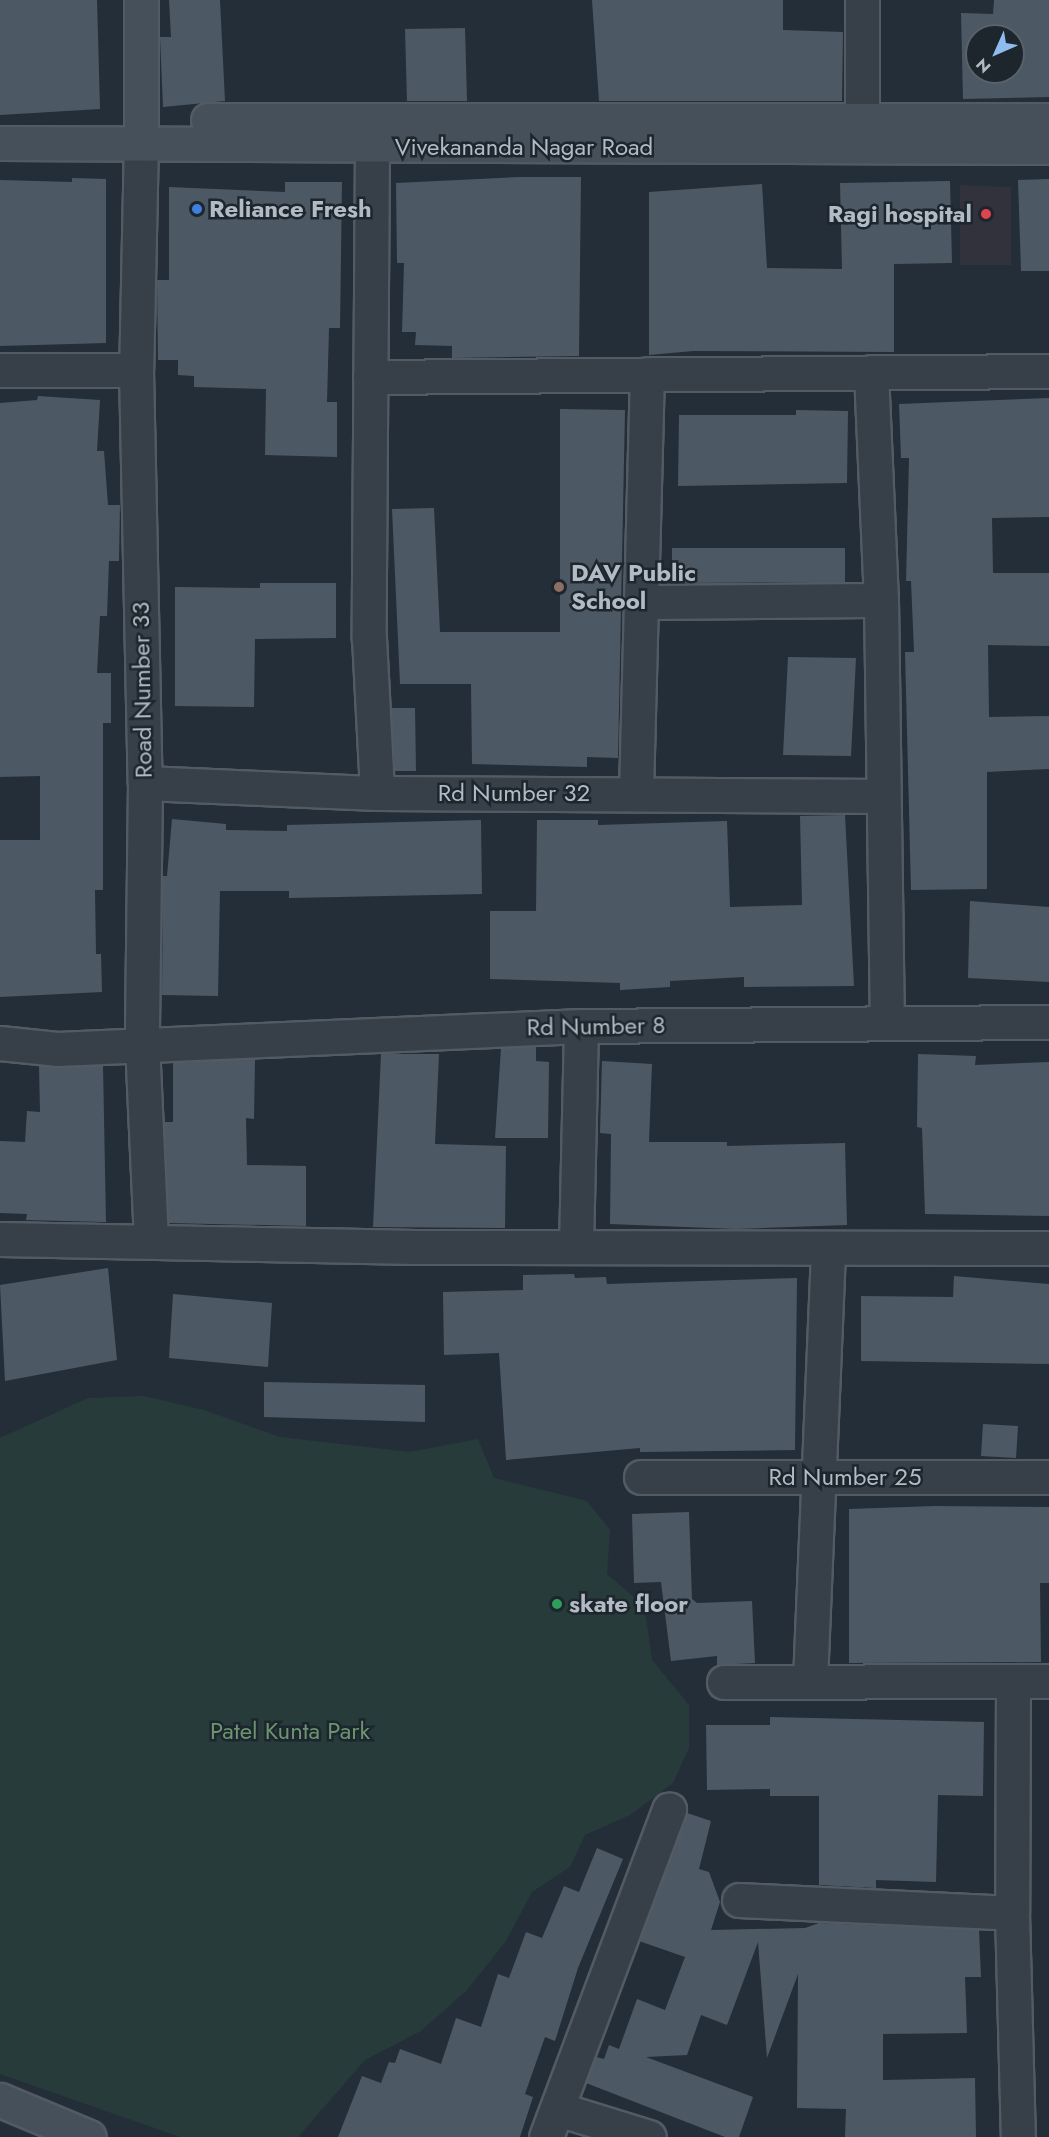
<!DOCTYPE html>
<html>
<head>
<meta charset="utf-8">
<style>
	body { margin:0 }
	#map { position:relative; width:1049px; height:2137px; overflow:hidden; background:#242e38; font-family:Jost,sans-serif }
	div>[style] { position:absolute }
	.medical>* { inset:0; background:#32323d }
	.green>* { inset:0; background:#273b3a }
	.building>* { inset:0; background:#4c5964 }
	.roads { filter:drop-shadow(2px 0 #525b64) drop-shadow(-2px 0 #525b64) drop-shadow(0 2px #525b64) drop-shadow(0 -2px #525b64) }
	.street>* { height:33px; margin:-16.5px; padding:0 16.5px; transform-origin:16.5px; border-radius:16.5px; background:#374049 }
	.secondary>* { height:33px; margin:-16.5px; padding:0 16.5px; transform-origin:16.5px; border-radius:16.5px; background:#46505b }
	.dots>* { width:16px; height:16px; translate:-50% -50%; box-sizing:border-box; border:3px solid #1d252d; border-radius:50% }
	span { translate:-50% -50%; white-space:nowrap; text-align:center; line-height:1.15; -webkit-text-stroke:5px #1d252d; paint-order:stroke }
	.street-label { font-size:24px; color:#b2bbc5 }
	.poi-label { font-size:24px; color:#b2bbc5; font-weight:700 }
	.left { translate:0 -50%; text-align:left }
	.right { translate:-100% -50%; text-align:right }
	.park-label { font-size:24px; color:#6b9471 }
	.north { position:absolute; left:965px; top:24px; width:60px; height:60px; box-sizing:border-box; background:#1d252d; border:2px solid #59616a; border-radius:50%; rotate:225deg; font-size:16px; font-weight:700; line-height:24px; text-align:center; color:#b2bbc5 }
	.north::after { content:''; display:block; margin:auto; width:21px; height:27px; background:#8ebcee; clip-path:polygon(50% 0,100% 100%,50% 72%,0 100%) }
</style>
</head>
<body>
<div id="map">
	<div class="medical">
		<i style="clip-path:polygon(960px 185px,1011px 187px,1011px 265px,960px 265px)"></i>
	</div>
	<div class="green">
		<i style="clip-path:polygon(144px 1396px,204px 1410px,280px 1437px,410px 1452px,478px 1439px,494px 1478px,587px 1501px,610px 1530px,607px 1574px,635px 1598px,646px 1617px,652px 1660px,689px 1705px,689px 1748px,673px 1783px,630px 1815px,585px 1835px,570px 1867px,532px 1892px,506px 1941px,467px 1990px,421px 2031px,365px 2060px,298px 2137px,180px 2137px,0 2074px,0 1438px,88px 1398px)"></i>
	</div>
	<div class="building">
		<i style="clip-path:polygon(0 0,97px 0,100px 109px,0 115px)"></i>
		<i style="clip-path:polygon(169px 0,220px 0,225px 101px,163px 107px,160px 37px,171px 37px)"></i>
		<i style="clip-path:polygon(592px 0,783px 0,783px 30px,843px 32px,842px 101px,599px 101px)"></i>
		<i style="clip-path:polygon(evenodd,994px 0,1049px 0,1049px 97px,963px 99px,961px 13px,993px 14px,994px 0,977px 36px,1013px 36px,1013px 72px,977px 72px,977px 36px)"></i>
		<i style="clip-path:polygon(465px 28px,467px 101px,407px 101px,405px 29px)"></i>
		<i style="clip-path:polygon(520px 177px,581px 177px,579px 356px,452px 358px,452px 346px,415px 345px,416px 332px,402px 332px,404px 263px,397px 263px,396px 183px)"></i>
		<i style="clip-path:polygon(72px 178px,106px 179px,106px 343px,0 346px,0 180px,72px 182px)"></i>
		<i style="clip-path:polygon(1049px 179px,1049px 271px,1021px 271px,1018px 180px)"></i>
		<i style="clip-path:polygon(950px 181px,952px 263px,894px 264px,894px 352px,693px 351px,649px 355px,649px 192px,762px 184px,767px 268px,842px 269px,840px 183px)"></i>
		<i style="clip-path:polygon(285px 182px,342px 182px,340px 328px,329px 328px,327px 402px,337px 402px,337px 457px,265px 455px,266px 389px,194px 387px,194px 376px,178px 375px,178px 360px,158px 360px,157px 280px,169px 280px,169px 187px,285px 192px)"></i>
		<i style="clip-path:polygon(38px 396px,100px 400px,97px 451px,104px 451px,108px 505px,120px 505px,119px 561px,109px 561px,107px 616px,100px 616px,97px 673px,111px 673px,111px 723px,103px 723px,103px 890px,95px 890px,96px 954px,101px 954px,102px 992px,0 997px,0 840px,40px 840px,40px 776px,0 777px,0 403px,37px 400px)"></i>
		<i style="clip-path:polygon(1049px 398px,1049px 517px,992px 518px,993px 573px,1049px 573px,1049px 646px,988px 645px,989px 717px,1049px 716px,1049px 769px,987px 772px,987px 889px,911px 890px,905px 652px,914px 652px,911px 581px,906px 581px,909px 458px,901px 458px,899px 404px)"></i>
		<i style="clip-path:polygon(560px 409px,625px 410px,618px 758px,587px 757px,587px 767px,472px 764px,471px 684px,400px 684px,392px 509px,434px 508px,440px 632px,560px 632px)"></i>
		<i style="clip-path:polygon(796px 410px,848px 411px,847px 483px,678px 486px,679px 415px,796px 415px)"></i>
		<i style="clip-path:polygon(672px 548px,845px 548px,845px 582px,672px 583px)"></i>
		<i style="clip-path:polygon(260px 583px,336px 583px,336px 638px,255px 639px,254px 707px,175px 706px,175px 587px,260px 588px)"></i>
		<i style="clip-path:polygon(788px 657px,856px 658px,851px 756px,783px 755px)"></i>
		<i style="clip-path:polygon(391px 708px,415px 708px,416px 771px,395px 771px)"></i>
		<i style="clip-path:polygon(845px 815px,854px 986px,744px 987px,744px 977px,670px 981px,670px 987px,620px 990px,620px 983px,490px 979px,490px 911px,536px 911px,537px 820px,598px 820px,598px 825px,727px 821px,730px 907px,802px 905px,800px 816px)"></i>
		<i style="clip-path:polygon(172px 819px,226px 824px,226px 830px,287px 831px,287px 825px,481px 820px,482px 894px,289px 898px,289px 891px,220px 891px,218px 996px,162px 995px,163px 876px,167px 876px)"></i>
		<i style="clip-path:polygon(970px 901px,1049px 907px,1049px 982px,968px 978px)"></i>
		<i style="clip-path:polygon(536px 1047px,536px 1061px,549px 1062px,548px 1138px,495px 1138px,501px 1048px)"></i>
		<i style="clip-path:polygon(381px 1054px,439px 1054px,435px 1144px,506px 1146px,505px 1228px,373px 1227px)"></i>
		<i style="clip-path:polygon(918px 1054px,976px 1056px,975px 1065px,1049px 1062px,1049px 1216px,925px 1214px,922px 1128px,917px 1127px)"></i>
		<i style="clip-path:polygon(255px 1059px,254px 1119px,246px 1118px,247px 1165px,306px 1166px,306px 1226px,169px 1223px,164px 1122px,173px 1122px,173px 1063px)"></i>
		<i style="clip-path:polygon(602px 1061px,652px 1064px,649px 1142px,727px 1142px,727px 1146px,845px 1143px,847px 1225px,736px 1229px,610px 1224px,611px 1134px,600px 1133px)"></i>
		<i style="clip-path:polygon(39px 1066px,103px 1066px,106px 1222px,26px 1220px,27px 1214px,0 1213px,0 1141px,25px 1142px,27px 1111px,40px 1112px)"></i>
		<i style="clip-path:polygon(108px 1268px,117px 1360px,5px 1381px,0 1285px)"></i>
		<i style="clip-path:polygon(574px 1274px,575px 1278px,606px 1277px,607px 1284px,797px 1278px,795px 1450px,640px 1452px,640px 1448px,506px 1460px,499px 1353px,444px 1355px,443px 1292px,523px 1290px,523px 1275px)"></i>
		<i style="clip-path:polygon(954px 1276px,1049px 1284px,1049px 1364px,861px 1361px,861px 1296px,953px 1297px)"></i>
		<i style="clip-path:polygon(173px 1294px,272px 1303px,268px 1367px,169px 1358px)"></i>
		<i style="clip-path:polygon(264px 1382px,425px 1385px,425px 1422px,264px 1417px)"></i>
		<i style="clip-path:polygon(983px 1424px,1018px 1426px,1016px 1458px,981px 1456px)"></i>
		<i style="clip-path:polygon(935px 1506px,1049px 1507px,1049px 1583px,1040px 1583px,1041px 1662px,849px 1663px,849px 1509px)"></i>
		<i style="clip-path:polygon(689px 1512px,692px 1599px,697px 1603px,752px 1601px,755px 1663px,717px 1665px,717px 1656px,671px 1661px,661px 1582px,634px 1583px,632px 1514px)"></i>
		<i style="clip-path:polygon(770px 1717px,984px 1722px,983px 1796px,938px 1795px,936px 1882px,876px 1880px,876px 1888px,819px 1885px,819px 1796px,770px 1796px,770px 1789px,707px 1790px,706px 1725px,770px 1725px)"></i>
		<i style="clip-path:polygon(687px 1813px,711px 1821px,699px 1869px,709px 1872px,720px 1902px,711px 1930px,805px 1928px,819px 1923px,979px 1930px,981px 1977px,965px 1977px,967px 2033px,883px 2034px,883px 2080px,975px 2078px,976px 2137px,845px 2137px,846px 2109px,797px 2108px,798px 1974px,767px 2058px,758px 1942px,727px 2025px,701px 2015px,687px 2055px,646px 2057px,753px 2097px,739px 2137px,725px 2137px,586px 2083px,596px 2057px,604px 2059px,609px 2045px,619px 2049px,637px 1999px,665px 2010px,685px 1957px,639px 1941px)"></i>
		<i style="clip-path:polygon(597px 1848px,623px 1859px,578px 1968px,555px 2041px,545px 2037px,525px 2094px,533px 2097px,520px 2137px,338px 2137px,362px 2076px,381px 2083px,389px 2062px,395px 2063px,400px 2049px,441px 2064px,456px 2018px,481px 2027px,498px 1974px,509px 1978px,526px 1932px,542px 1938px,564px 1886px,579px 1892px)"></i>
	</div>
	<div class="roads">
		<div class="street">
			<i style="left:862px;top:121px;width:121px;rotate:-90deg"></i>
			<i style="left:141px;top:140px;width:230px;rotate:91.2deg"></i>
			<i style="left:136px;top:370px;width:413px;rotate:88.8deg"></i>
			<i style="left:145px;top:783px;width:260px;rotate:90.7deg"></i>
			<i style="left:142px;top:1043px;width:197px;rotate:87.4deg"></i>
			<i style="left:372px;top:147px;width:491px;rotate:90.4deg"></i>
			<i style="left:369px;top:638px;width:155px;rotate:87deg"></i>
			<i style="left:0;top:370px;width:136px"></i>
			<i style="left:871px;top:372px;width:228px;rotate:87.5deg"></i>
			<i style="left:881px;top:600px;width:422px;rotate:89.2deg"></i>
			<i style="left:370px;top:377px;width:679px;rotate:-0.51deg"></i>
			<i style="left:641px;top:602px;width:240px;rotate:-0.5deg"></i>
			<i style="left:145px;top:783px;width:232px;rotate:2.5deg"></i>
			<i style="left:377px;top:793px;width:506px;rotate:0.34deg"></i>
			<i style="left:636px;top:792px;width:418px;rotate:-88.5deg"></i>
			<i style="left:0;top:1043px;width:57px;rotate:6deg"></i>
			<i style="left:57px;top:1049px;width:525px;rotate:-2.51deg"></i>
			<i style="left:581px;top:1026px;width:468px;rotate:-0.5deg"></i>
			<i style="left:0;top:1239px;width:416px;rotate:1.1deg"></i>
			<i style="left:416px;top:1247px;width:633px;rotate:0.09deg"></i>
			<i style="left:576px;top:1247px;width:221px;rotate:-88.7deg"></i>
			<i style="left:641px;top:1477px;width:408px"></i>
			<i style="left:810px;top:1681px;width:431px;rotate:-87.6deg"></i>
			<i style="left:1013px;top:1681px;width:232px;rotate:90.2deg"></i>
			<i style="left:1012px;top:1913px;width:224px;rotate:88.5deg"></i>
			<i style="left:724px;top:1682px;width:325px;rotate:-0.2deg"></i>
			<i style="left:739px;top:1900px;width:273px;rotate:2.7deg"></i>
			<i style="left:558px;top:2109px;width:95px;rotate:17.1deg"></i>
			<i style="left:546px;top:2137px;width:350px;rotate:-69.4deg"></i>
		</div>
		<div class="secondary">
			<i style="left:208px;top:120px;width:841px"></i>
			<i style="left:141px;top:140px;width:140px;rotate:-90deg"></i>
			<i style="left:0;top:143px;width:1049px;rotate:0.22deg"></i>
			<i style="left:0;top:2100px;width:96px;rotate:22.6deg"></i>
		</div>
	</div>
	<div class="dots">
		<i style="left:197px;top:209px;background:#3f7fe0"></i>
		<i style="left:986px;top:214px;background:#e0444e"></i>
		<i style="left:559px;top:587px;background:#8d6e63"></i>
		<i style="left:557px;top:1604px;background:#2e9e5b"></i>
	</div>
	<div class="street-label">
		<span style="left:524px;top:147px">Vivekananda Nagar Road</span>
		<span style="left:142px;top:690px;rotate:-91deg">Road Number 33</span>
		<span style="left:514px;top:793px">Rd Number 32</span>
		<span style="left:596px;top:1026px;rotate:-1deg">Rd Number 8</span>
		<span style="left:845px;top:1477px">Rd Number 25</span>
	</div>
	<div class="poi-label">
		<span class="left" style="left:209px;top:209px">Reliance Fresh</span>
		<span class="right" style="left:972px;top:214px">Ragi hospital</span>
		<span class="left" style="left:571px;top:587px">DAV Public<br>School</span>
		<span class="left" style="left:569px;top:1604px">skate floor</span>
	</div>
	<div class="park-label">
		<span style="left:290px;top:1731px">Patel Kunta Park</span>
	</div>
	<div class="north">N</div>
</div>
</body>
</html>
